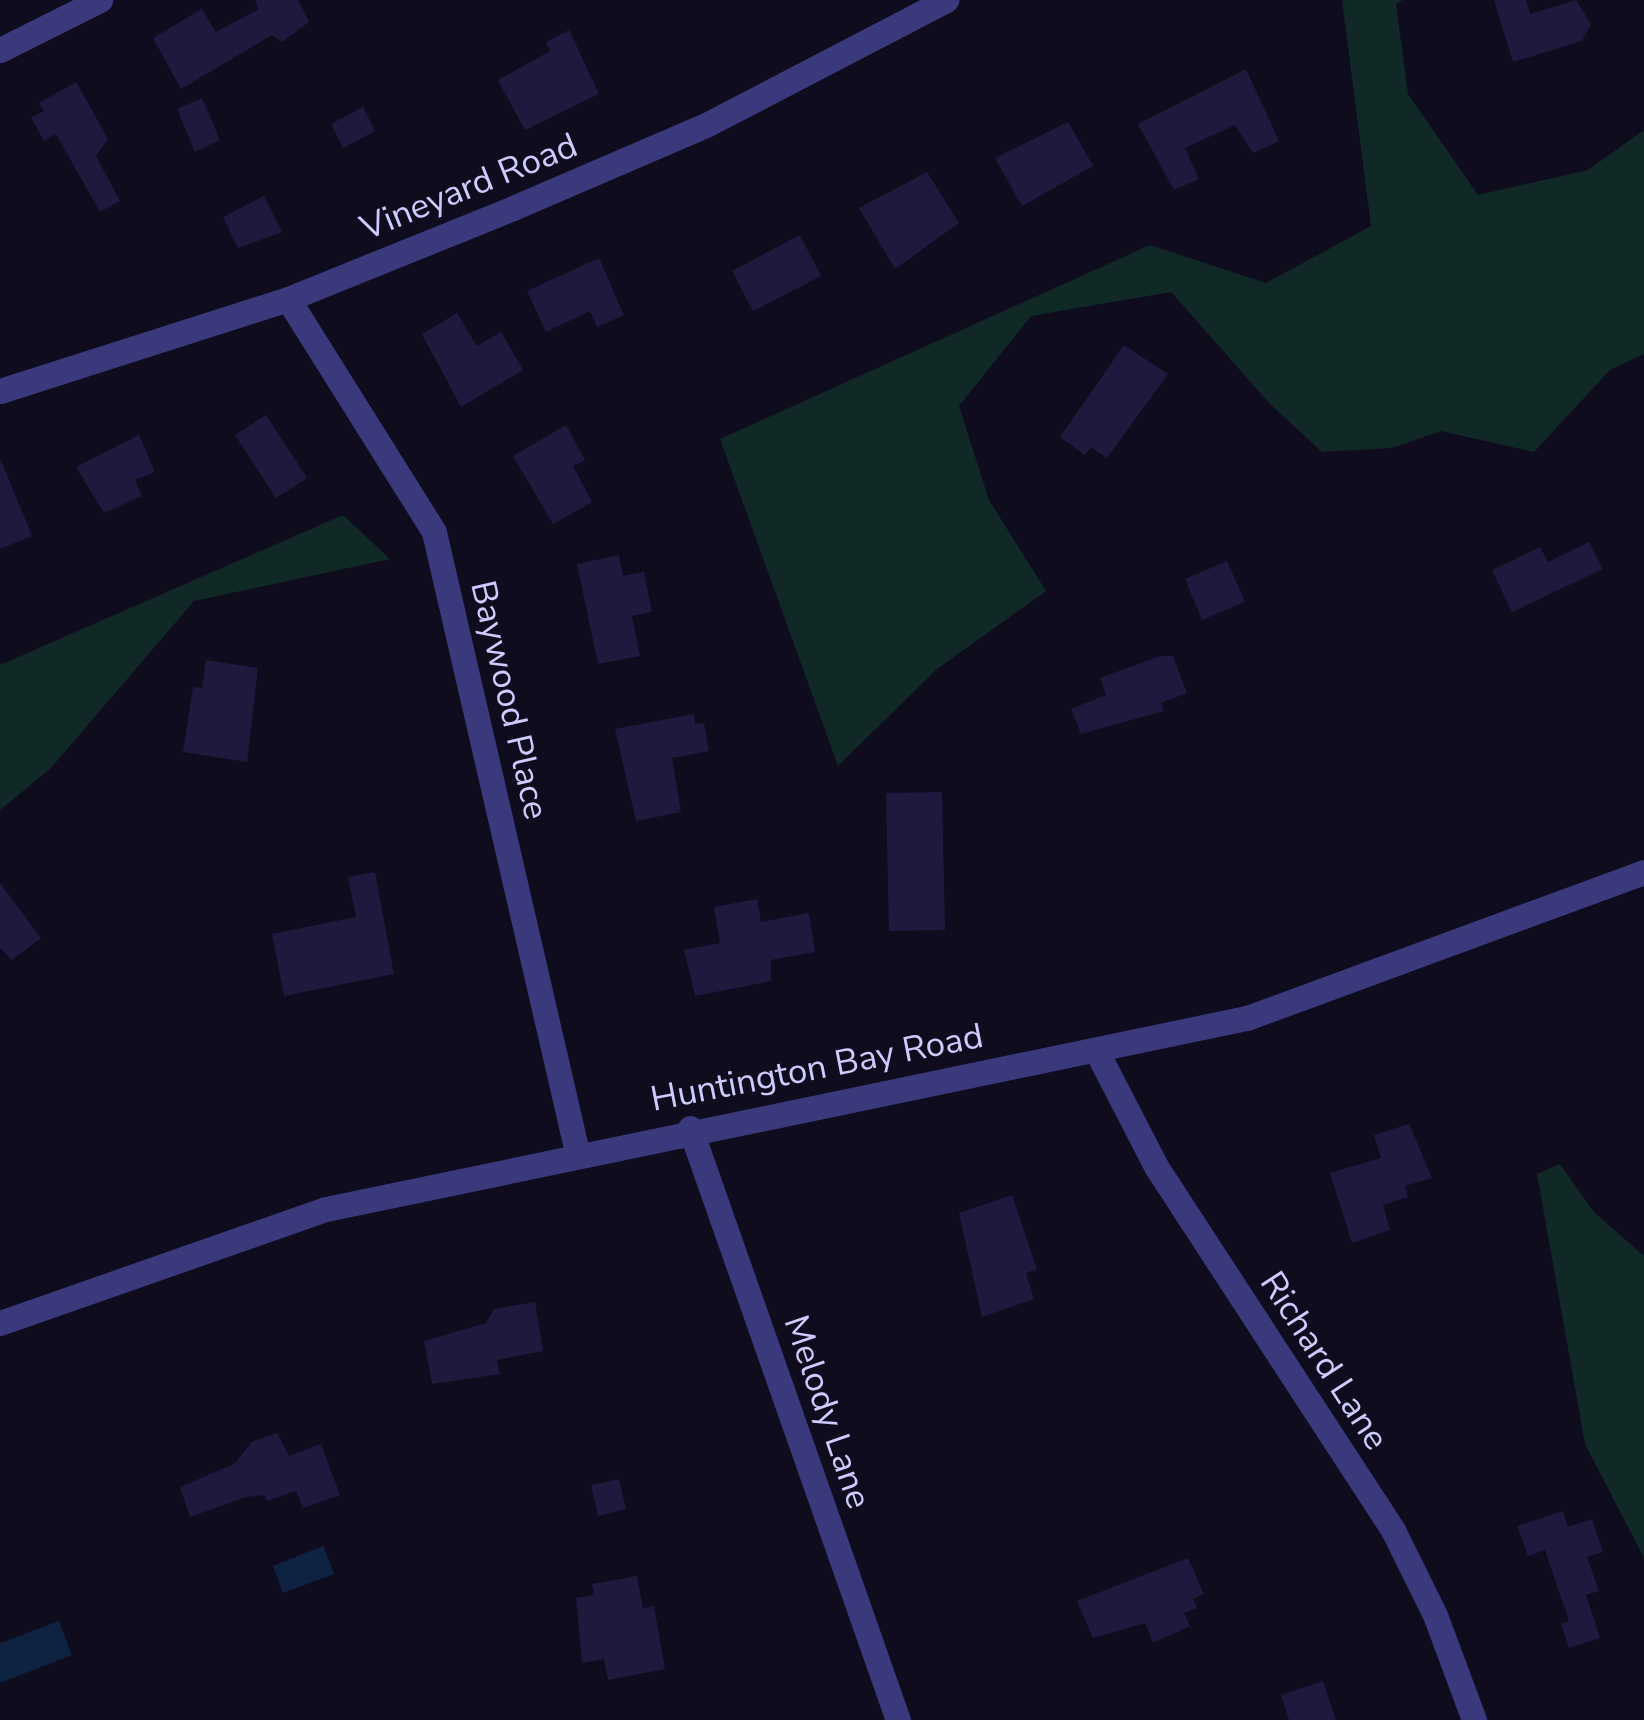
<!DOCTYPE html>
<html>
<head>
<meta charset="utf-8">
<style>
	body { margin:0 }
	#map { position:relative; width:1644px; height:1720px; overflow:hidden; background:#0f0c1e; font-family:"Nunito Sans",sans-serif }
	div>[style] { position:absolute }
	.green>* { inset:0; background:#102826 }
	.water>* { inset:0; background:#0d2341 }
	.building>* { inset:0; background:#1f193e }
	.minor>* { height:25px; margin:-12.5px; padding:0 12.5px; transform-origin:12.5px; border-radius:12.5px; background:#39397c }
	.tertiary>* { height:25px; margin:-12.5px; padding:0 12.5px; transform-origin:12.5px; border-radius:12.5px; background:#39397c }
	span { translate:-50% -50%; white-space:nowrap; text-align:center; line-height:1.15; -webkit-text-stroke:10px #0f0c1e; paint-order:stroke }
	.street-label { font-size:35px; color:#cecbfe }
</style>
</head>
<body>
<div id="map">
	<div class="green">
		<i style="clip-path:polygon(1342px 0,1403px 0,1396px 4px,1408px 94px,1478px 195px,1588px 170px,1644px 130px,1644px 354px,1610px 370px,1534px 452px,1441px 431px,1392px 448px,1322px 452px,1270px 404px,1171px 292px,1031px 316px,959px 406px,989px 500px,1046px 591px,937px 669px,838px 766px,720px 439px,1150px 245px,1266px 283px,1371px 226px)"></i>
		<i style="clip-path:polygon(343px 515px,390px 559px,194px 601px,51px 768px,0 810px,0 665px)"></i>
		<i style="clip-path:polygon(1560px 1164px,1594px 1212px,1644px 1256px,1644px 1558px,1585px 1444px,1537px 1174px)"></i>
	</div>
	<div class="water">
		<i style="clip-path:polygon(323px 1546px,334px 1574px,283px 1593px,273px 1566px)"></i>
		<i style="clip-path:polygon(59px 1621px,72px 1655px,0 1683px,0 1643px)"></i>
	</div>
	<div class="building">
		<i style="clip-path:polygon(255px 0,298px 0,309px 22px,282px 42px,272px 35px,181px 89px,153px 38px,202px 9px,216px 32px,259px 9px)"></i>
		<i style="clip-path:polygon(1494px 0,1526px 0,1530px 14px,1576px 0,1591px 24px,1582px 41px,1513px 62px)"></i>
		<i style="clip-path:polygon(569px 30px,599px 94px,525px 130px,498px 80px,550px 51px,546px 42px)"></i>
		<i style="clip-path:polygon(1246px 69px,1279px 141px,1253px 153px,1235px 125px,1185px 148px,1199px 179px,1174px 190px,1138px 124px)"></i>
		<i style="clip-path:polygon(76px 82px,108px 139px,96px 156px,120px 201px,100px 212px,56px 134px,44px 141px,31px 118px,44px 111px,39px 103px)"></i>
		<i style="clip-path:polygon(202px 98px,220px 140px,195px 152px,177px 109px)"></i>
		<i style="clip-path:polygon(363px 107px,375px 131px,343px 148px,331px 124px)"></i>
		<i style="clip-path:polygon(1068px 122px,1093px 166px,1022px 206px,995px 158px)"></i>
		<i style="clip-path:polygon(927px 172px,959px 223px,895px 269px,859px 208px)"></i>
		<i style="clip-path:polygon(264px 196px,282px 232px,238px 248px,223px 217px)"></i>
		<i style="clip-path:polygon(800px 235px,821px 276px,753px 311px,732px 271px)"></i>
		<i style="clip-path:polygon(599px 258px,624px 315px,597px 327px,590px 311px,546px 332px,527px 291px)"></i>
		<i style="clip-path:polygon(457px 313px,477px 346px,501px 332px,523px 370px,461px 407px,422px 334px)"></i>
		<i style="clip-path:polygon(1124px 345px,1168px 374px,1107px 458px,1091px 447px,1085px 455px,1060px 437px)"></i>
		<i style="clip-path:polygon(266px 415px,307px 478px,276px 498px,235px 435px)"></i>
		<i style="clip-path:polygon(566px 425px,585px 460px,573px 466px,592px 502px,553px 524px,513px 456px)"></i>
		<i style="clip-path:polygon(139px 435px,155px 472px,135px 480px,142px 496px,104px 513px,76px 467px)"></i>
		<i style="clip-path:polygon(1px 460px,32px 536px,0 549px,0 461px)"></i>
		<i style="clip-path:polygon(1589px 542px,1603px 569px,1512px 612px,1492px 570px,1540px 547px,1548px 562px)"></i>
		<i style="clip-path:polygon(619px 555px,623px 576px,644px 572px,652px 612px,632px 616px,640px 656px,598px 664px,577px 564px)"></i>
		<i style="clip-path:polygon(1227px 561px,1245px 602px,1202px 620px,1185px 579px)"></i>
		<i style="clip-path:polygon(1160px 656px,1173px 656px,1187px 693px,1161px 703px,1164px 711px,1081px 734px,1071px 709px,1106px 695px,1100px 678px)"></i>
		<i style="clip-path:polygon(206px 660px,258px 668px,247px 762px,183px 752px,193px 687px,202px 688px)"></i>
		<i style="clip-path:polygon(694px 714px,695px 724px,704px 723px,709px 751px,672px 758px,681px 812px,636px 821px,615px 729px)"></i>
		<i style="clip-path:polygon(942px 792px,945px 930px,889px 931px,886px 793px)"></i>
		<i style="clip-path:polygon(375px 872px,394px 974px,284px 996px,272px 934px,356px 917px,348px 877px)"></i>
		<i style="clip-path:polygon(0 883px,41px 938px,12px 960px,0 948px)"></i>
		<i style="clip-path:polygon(757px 899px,761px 922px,809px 913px,815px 952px,771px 960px,771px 981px,695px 996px,684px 950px,720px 943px,714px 907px)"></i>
		<i style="clip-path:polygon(1409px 1124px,1432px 1178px,1405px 1186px,1408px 1197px,1383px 1205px,1390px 1230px,1352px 1243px,1330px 1173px,1381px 1158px,1374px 1135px)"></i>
		<i style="clip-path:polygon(1012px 1195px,1037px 1269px,1026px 1273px,1034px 1299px,982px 1317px,959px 1213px)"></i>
		<i style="clip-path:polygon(535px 1302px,543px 1351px,497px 1360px,500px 1374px,432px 1384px,424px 1341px,486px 1323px,494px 1309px)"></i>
		<i style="clip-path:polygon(277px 1433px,289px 1456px,321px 1444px,340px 1495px,303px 1508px,296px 1491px,267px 1501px,265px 1495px,246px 1497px,190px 1517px,180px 1487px,234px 1464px,252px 1442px)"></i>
		<i style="clip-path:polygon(619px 1479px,626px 1509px,598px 1516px,591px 1485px)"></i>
		<i style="clip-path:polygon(1563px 1511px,1568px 1527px,1592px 1519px,1603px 1552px,1587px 1557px,1599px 1591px,1586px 1595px,1600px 1638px,1569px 1648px,1561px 1624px,1569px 1621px,1545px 1550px,1528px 1556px,1517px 1526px)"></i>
		<i style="clip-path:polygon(1188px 1558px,1204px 1594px,1193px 1599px,1197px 1608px,1184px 1613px,1190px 1626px,1153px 1643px,1145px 1623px,1093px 1638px,1077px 1601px)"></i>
		<i style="clip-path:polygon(637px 1576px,643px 1608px,654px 1606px,665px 1669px,608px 1680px,604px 1659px,582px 1663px,576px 1598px,594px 1595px,592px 1584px)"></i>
		<i style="clip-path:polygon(1323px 1681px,1336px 1720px,1289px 1720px,1281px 1695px)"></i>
	</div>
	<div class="minor">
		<i style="left:0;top:50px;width:112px;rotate:-26.6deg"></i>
		<i style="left:288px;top:299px;width:275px;rotate:57.9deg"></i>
		<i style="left:434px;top:532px;width:636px;rotate:77.01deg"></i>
		<i style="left:0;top:391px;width:302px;rotate:-17.7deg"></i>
		<i style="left:288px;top:299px;width:243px;rotate:-22deg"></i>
		<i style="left:513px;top:208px;width:210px;rotate:-23.3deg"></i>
		<i style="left:706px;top:125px;width:271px;rotate:-27.5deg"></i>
		<i style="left:1096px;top:1050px;width:133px;rotate:62.7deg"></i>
		<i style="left:1157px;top:1168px;width:432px;rotate:56.9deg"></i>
		<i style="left:1393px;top:1530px;width:95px;rotate:63.7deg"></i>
		<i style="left:1435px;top:1615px;width:112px;rotate:69.6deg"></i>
		<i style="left:690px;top:1128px;width:627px;rotate:70.64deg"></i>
	</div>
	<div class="tertiary">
		<i style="left:0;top:1323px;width:345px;rotate:-19.3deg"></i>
		<i style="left:326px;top:1209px;width:941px;rotate:-11.72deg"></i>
		<i style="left:1247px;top:1018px;width:423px;rotate:-20.2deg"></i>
	</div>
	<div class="street-label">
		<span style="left:469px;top:187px;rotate:-22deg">Vineyard Road</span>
		<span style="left:509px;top:700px;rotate:77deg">Baywood Place</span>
		<span style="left:817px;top:1068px;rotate:-11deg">Huntington Bay Road</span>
		<span style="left:1324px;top:1361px;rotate:57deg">Richard Lane</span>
		<span style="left:827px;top:1412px;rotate:71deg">Melody Lane</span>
	</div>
</div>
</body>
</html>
